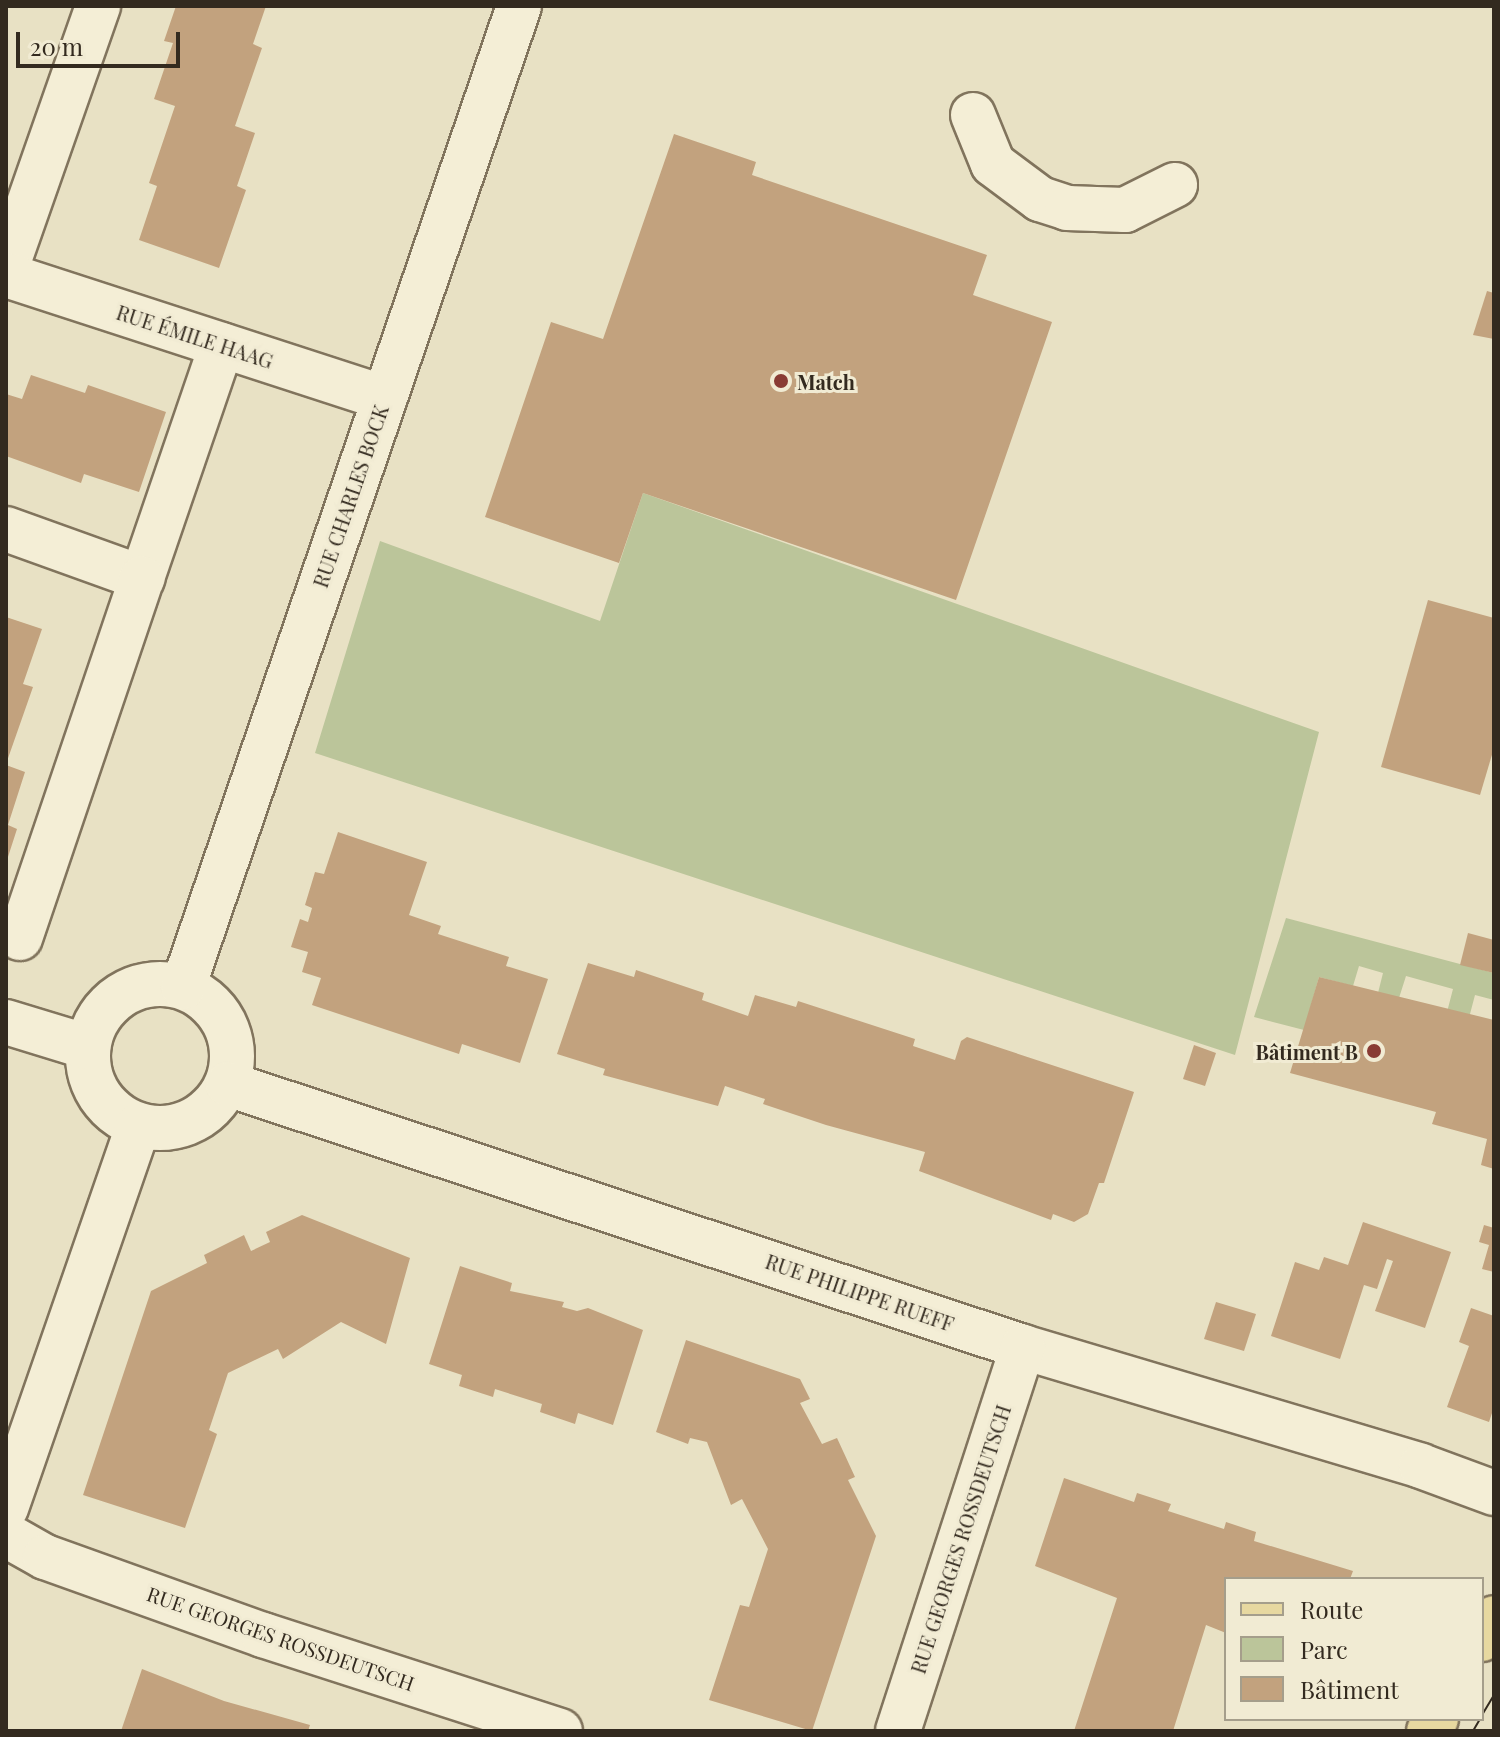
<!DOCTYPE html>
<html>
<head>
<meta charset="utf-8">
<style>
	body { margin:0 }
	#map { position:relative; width:1500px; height:1737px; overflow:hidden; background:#e8e1c4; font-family:"Playfair Display",serif }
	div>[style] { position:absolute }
	.green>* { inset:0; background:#bbc59a }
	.building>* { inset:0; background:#c2a27e }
	.roads { filter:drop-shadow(2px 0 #81745d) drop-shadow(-2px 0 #81745d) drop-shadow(0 2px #81745d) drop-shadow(0 -2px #81745d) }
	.minor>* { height:44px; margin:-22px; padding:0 22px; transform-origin:22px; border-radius:22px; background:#f4eed6 }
	.minor>.ring { margin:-22px; padding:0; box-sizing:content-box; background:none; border:44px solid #f4eed6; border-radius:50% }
	.major>* { height:44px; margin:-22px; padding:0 22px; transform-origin:22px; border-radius:22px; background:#e7d8a0 }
	.tram>* { height:2px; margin:-1px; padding:0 1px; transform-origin:1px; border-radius:1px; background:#332a1f }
	.dots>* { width:22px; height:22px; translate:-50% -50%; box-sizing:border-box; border:4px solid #f1ebd3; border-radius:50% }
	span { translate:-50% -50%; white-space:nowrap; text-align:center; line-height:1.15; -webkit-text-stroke:6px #f1ebd3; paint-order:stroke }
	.street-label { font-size:20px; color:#332a1f }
	.poi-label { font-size:20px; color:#332a1f; font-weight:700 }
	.left { translate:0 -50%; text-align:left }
	.right { translate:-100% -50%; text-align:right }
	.frame { position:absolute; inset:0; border:8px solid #332a1f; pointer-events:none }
	.legend { position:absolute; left:1224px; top:1577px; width:260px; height:144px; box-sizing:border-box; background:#f1ebd3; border:2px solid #a59e8b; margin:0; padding:10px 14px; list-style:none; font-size:24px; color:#332a1f }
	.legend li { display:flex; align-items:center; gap:16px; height:40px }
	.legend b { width:40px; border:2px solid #a59e8b }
	.scale { position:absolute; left:16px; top:32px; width:164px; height:36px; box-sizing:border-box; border:4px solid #332a1f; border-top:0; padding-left:10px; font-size:24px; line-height:28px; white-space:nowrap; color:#332a1f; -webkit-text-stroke:6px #f1ebd3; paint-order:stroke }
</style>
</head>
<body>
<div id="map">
	<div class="green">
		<i style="clip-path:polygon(643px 493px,1319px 732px,1235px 1055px,315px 753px,380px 541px,600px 621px)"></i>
		<i style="clip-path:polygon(1286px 918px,1494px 973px,1494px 1000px,1475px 995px,1470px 1014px,1461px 1016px,1447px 1012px,1453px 989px,1406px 976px,1399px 998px,1378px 993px,1383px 973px,1359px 966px,1353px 986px,1319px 977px,1304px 1030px,1254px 1017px)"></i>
	</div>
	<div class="building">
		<i style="clip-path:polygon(176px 6px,266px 6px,253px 44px,262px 48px,235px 126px,255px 133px,237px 186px,246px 190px,219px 268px,139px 240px,157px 186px,149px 183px,175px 106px,154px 99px,173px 43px,164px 41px)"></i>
		<i style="clip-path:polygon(674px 134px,756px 162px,752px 175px,987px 255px,973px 295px,1052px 322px,956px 600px,643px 493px,619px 563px,485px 517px,551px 322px,603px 339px)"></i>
		<i style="clip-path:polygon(1487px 291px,1494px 293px,1494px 339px,1473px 335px)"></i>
		<i style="clip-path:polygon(31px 375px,85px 393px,88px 385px,166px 412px,139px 492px,84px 474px,81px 483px,6px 456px,6px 394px,22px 399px)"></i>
		<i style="clip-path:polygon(1428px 600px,1494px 618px,1494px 748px,1480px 795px,1381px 767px)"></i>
		<i style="clip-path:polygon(6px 617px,42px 629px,23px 684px,33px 687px,6px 764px)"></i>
		<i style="clip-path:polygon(6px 765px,25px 772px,8px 825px,17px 829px,7px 860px)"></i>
		<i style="clip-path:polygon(338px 832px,427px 862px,409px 915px,441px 926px,438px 934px,509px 957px,506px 966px,548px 979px,520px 1063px,462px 1044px,459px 1054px,312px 1005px,321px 978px,302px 972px,308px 952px,291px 947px,300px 919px,308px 922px,312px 908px,305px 905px,315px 872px,324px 874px)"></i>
		<i style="clip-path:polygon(1468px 933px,1494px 940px,1494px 973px,1460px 965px)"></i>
		<i style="clip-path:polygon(588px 963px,634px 977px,636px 970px,704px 993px,702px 1000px,748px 1016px,755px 995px,796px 1007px,798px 1001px,915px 1039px,913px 1046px,955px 1060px,961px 1041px,967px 1037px,1134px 1092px,1104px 1183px,1099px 1183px,1088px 1214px,1074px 1222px,1053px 1214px,1051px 1220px,919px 1171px,925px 1152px,826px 1125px,763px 1104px,765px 1099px,725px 1086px,718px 1106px,603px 1075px,605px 1069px,557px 1054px)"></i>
		<i style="clip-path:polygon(1319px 977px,1494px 1020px,1494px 1169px,1481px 1165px,1487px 1139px,1432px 1124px,1436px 1112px,1290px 1073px)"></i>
		<i style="clip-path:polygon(1194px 1045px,1216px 1053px,1205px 1086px,1183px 1079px)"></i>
		<i style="clip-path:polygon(302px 1215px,410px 1258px,386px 1344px,341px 1322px,283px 1359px,278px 1349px,228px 1373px,209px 1430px,217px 1434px,185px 1528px,83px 1495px,151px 1291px,207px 1263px,204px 1255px,244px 1235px,251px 1251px,270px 1242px,266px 1232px)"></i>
		<i style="clip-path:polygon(1363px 1222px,1451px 1252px,1425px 1328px,1375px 1311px,1393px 1261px,1387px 1259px,1377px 1289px,1364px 1285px,1340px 1359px,1271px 1336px,1295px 1262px,1319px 1270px,1324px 1257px,1348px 1265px)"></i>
		<i style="clip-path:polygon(1484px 1225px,1494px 1228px,1494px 1272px,1482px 1269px,1489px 1245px,1479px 1242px)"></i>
		<i style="clip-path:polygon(460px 1266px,512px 1283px,510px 1291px,564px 1302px,562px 1307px,577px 1311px,588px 1308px,643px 1330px,613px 1425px,578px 1413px,575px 1424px,540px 1412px,542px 1404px,495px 1389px,493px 1397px,459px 1386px,462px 1375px,429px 1364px)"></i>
		<i style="clip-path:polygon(1216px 1302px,1256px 1314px,1244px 1351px,1204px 1339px)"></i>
		<i style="clip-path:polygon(1471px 1308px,1494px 1316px,1494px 1407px,1489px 1422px,1447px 1407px,1469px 1346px,1459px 1342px)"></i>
		<i style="clip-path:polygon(686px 1340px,800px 1379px,810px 1399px,800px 1403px,822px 1444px,837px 1438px,855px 1477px,848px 1480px,876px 1536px,812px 1731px,709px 1700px,740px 1605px,749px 1607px,768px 1549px,742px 1499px,731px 1505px,707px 1442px,690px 1438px,688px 1444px,656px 1432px)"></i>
		<i style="clip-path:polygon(1064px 1478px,1134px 1502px,1137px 1493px,1171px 1504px,1168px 1511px,1224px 1529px,1226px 1522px,1256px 1532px,1254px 1541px,1353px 1571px,1350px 1579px,1226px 1579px,1226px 1633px,1206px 1625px,1173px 1731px,1074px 1731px,1117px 1598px,1035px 1566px)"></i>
		<i style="clip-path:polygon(142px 1669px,224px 1701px,310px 1725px,308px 1731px,121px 1731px)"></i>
	</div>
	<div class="roads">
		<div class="minor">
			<i style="left:973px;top:115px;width:53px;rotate:67.8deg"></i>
			<i style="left:993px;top:164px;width:59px;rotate:36.7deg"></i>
			<i style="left:1040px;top:199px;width:28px;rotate:18deg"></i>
			<i style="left:1067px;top:208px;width:58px;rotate:2deg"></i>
			<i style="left:1125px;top:210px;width:56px;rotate:-26.6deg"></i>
			<i style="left:6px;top:269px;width:279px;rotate:-70.7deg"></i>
			<i style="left:6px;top:275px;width:398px;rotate:18deg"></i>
			<i style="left:6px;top:529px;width:145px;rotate:19.8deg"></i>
			<i style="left:142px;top:578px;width:246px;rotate:-71.1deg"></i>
			<i style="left:20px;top:938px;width:380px;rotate:-71.3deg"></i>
			<i class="ring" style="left:88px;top:984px;width:100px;height:100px"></i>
			<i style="left:183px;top:987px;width:1037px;rotate:-71.09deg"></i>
			<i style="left:6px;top:1022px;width:86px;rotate:17deg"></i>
			<i style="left:228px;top:1084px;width:837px;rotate:18.31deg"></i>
			<i style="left:1023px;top:1347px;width:415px;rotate:16.6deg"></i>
			<i style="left:1421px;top:1466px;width:78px;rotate:20.3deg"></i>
			<i style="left:6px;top:1508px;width:405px;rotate:-70.9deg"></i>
			<i style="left:6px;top:1535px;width:45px;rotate:29.4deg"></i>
			<i style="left:45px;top:1557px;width:232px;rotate:19.7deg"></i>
			<i style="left:263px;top:1635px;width:312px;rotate:17.9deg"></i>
			<i style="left:898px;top:1731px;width:404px;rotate:-72deg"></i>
		</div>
		<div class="major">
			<i style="left:1482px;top:1639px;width:24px;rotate:-60deg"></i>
			<i style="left:1429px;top:1731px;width:14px;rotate:-60deg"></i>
		</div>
	</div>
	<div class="tram">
		<i style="left:1482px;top:1715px;width:23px;rotate:-59deg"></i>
		<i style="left:1473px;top:1731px;width:14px;rotate:-60deg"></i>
	</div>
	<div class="dots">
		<i style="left:781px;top:381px;background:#893c34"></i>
		<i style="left:1374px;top:1051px;background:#893c34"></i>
	</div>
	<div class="street-label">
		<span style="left:195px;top:336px;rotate:18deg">RUE ÉMILE HAAG</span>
		<span style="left:350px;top:496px;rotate:-71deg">RUE CHARLES BOCK</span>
		<span style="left:860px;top:1292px;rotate:19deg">RUE PHILIPPE RUEFF</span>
		<span style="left:960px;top:1539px;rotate:-72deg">RUE GEORGES ROSSDEUTSCH</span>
		<span style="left:281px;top:1638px;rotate:19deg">RUE GEORGES ROSSDEUTSCH</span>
	</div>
	<div class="poi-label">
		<span class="left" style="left:797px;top:381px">Match</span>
		<span class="right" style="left:1358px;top:1051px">Bâtiment B</span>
	</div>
	<div class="frame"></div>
	<ul class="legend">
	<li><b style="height:10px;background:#e7d8a0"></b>Route</li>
	<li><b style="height:22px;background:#bbc59a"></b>Parc</li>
	<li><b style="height:22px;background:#c2a27e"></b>Bâtiment</li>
	</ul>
	<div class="scale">20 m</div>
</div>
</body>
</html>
